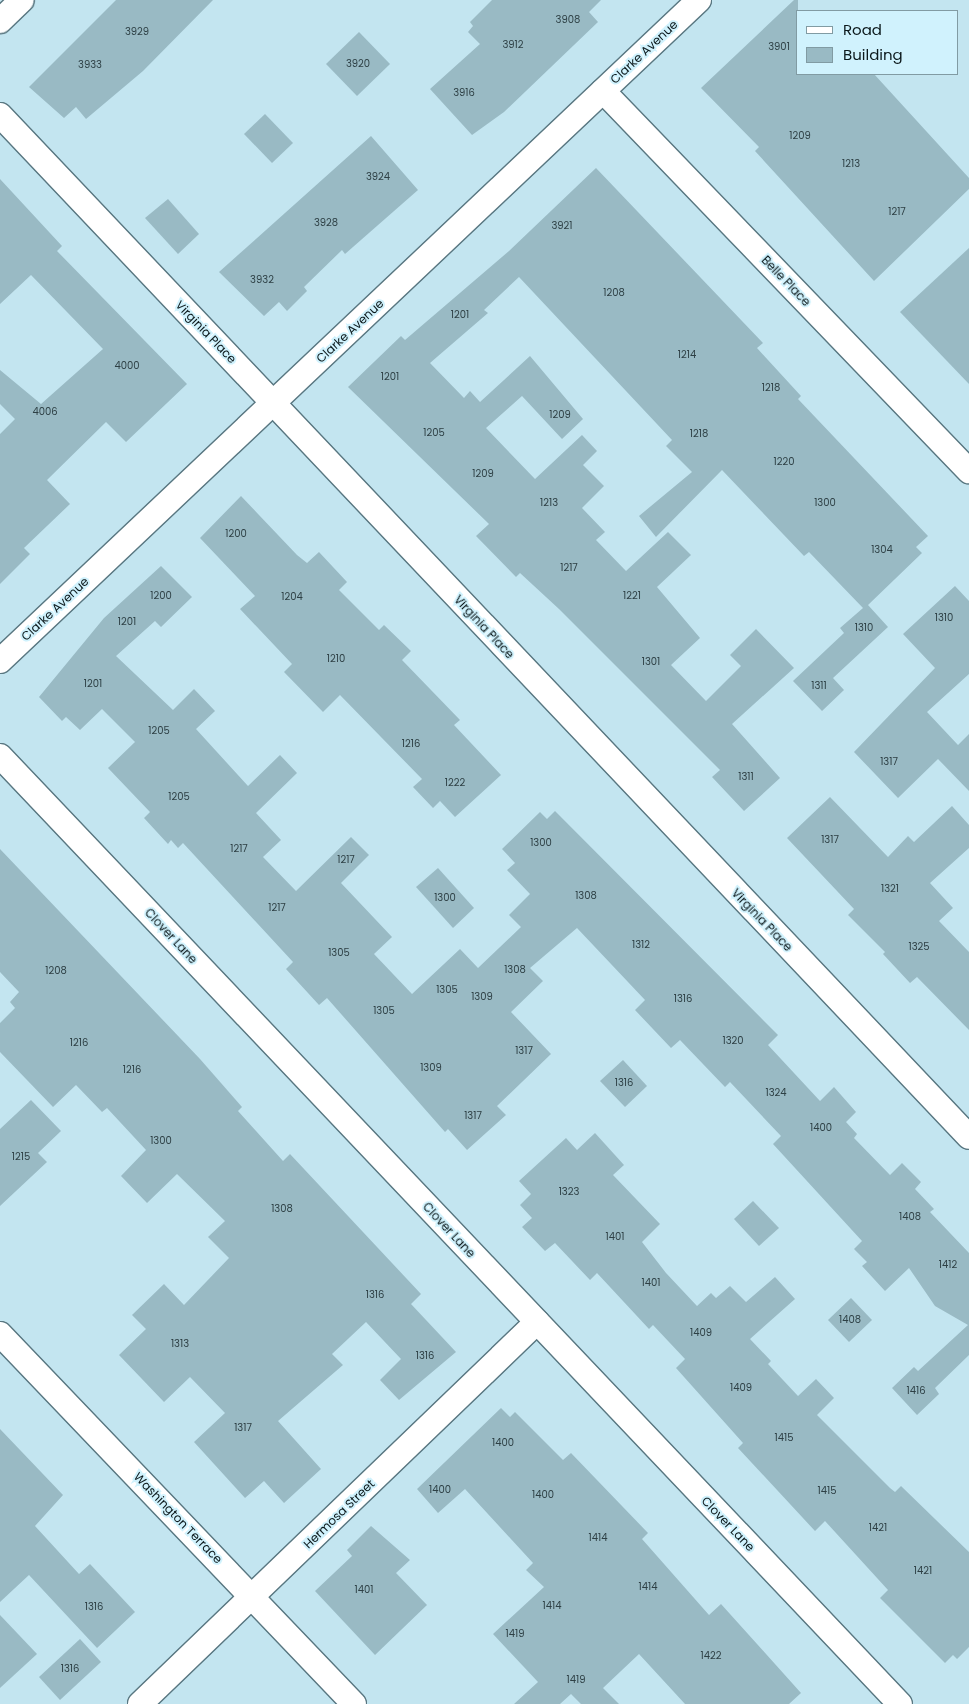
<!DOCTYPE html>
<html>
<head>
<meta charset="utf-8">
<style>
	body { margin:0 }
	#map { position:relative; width:969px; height:1704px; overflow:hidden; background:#c3e5f0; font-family:Poppins,sans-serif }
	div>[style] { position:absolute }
	.building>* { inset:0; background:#99bac4 }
	.roads { filter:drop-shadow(1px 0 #597781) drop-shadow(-1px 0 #597781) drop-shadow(0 1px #597781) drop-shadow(0 -1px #597781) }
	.minor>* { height:24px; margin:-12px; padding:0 12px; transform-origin:12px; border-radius:12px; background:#fff }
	span { translate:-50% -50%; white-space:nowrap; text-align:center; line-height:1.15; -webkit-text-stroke:4px #d0f2fd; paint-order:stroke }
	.number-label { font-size:10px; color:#2e4045 }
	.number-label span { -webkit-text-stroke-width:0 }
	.street-label { font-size:12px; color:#0b181b }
	.legend { position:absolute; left:796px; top:10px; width:162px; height:65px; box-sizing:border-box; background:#d0f2fd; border:1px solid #819ba3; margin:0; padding:6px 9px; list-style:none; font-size:15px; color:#0b181b }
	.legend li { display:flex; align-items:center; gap:10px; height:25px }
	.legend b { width:25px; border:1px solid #819ba3 }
</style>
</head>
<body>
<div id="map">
	<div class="building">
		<i style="clip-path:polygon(116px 0,213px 0,143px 71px,86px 119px,76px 107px,64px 118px,29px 87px)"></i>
		<i style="clip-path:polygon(492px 0,601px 0,589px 12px,598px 22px,504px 112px,472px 135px,430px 89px,480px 44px,468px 32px,473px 26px,470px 22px)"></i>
		<i style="clip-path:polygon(794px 0,798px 0,798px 74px,874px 74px,969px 178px,969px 189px,874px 281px,755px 151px,759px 147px,701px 88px)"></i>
		<i style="clip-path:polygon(359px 32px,390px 64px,357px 96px,326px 64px)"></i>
		<i style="clip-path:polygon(265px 114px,293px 143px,272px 163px,244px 134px)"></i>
		<i style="clip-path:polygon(371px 136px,418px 190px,345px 254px,342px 250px,304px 287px,307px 291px,287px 311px,279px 302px,264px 316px,219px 272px)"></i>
		<i style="clip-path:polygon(596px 168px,763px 343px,757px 348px,801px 396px,798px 399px,928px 536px,916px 547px,922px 553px,868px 605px,888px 627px,833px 678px,844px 690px,822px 711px,793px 681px,844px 633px,840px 628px,863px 608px,809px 552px,804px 556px,722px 470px,656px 537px,639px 516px,692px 472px,666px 446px,672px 440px,519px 277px,484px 310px,488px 313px,430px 363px,464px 398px,470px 391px,480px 402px,530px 356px,583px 419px,562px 439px,522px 396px,486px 428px,535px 479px,582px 435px,597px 451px,583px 465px,604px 486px,582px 508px,605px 532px,596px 540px,626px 571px,668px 532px,691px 555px,657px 587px,700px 638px,671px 665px,706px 701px,741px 666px,730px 655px,756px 629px,794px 668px,732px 724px,780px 778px,744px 811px,712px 777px,720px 770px,559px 609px,520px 573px,516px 577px,476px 536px,489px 524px,348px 387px,401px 336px,405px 340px,509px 251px)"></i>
		<i style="clip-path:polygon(0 179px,62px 246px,57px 251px,187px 384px,126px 442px,106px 422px,47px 480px,70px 504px,24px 548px,30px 554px,0 584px,0 434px,15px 419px,0 404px,0 370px,41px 404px,103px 349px,31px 275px,0 304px)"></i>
		<i style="clip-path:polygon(168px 199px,199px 234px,178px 254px,145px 218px)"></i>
		<i style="clip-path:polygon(969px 248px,969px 384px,900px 312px)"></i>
		<i style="clip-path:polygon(241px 496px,297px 555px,307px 563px,319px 552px,347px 582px,339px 590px,379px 630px,384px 625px,411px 651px,402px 660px,460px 720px,454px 725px,501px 775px,455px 817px,440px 801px,433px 808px,413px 787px,422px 779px,340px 695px,323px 712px,284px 672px,292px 664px,240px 609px,255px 596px,200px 538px)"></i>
		<i style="clip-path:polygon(161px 566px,192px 597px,161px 627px,155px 621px,116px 656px,173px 710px,194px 689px,215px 711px,196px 729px,248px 786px,280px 755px,297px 773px,256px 813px,281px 840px,263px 857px,296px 891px,351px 837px,369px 855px,341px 883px,392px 937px,374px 954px,412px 994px,460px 949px,478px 968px,521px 927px,509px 915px,530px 894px,507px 870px,515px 863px,502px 849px,540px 812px,547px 819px,555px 811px,778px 1035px,768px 1045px,820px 1101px,834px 1087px,856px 1112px,846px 1122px,857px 1134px,854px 1138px,890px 1175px,902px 1163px,921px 1182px,915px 1189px,934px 1209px,930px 1212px,969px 1253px,969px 1355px,935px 1388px,939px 1394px,917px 1415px,892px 1388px,914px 1367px,918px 1371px,968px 1325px,935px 1306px,909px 1268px,885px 1291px,862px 1266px,867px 1262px,854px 1249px,862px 1241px,773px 1144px,781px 1136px,730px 1082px,725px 1087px,680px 1040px,671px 1048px,635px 1010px,645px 1000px,577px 928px,530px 968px,543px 981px,511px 1012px,551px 1054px,497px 1106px,506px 1115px,467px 1150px,448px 1129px,445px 1132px,327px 998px,319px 1005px,286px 969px,293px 962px,183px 843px,178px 848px,171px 840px,168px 844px,144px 818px,150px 812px,108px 768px,135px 742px,102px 709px,80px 730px,66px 717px,62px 721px,39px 697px,104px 618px)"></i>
		<i style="clip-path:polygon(955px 586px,969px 601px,969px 674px,927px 712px,958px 745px,969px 734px,969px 791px,938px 759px,898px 798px,854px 752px,935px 668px,903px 634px)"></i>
		<i style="clip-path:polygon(830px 797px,888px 857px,908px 836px,914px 842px,952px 806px,969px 825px,969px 848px,930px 883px,953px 908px,939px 921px,969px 952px,969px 1030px,917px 977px,910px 983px,883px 954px,885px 952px,848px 915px,854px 909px,787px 838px)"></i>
		<i style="clip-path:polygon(0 849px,200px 1059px,242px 1107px,238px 1111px,283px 1161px,290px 1154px,421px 1294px,411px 1304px,456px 1352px,399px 1400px,380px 1380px,401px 1359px,366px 1322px,332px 1354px,343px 1365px,278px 1421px,321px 1469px,284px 1503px,264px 1481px,245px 1498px,194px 1442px,225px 1413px,190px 1377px,164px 1402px,119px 1355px,146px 1329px,132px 1315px,164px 1284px,184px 1305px,229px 1258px,208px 1237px,225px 1221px,177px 1174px,147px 1203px,121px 1176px,146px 1150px,107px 1108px,102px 1112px,76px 1085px,53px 1107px,0 1052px,0 1023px,15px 1008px,10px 1002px,19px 992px,0 972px)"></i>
		<i style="clip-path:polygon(438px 868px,474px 908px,453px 928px,416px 887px)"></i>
		<i style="clip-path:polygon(623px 1060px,647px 1086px,625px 1107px,600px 1081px)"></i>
		<i style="clip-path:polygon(31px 1100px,61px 1131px,38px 1153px,47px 1162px,0 1206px,0 1129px)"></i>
		<i style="clip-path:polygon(595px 1133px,624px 1165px,613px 1175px,660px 1224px,642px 1242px,666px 1273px,697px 1306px,711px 1293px,716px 1298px,730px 1286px,746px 1302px,775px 1277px,795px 1299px,750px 1339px,771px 1361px,768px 1364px,798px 1396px,816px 1379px,834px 1398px,817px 1415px,890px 1488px,895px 1492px,901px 1486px,969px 1552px,969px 1647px,957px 1659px,953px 1655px,945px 1663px,880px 1598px,888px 1590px,825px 1521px,815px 1531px,738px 1448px,743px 1443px,676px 1368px,685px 1359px,653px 1325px,649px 1329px,597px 1273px,590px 1280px,555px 1243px,545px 1251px,522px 1227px,532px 1218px,520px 1205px,531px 1194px,519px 1181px,566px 1138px,577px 1150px)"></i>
		<i style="clip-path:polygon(753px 1201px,779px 1228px,759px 1246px,734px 1219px)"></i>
		<i style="clip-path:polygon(851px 1298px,872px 1320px,849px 1342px,828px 1320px)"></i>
		<i style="clip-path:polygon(501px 1408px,510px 1417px,515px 1412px,563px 1460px,571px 1453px,648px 1533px,642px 1539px,709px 1615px,721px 1604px,801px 1693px,789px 1704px,685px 1704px,639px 1654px,603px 1688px,619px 1704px,581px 1704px,571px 1694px,560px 1704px,514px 1704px,538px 1682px,493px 1634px,544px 1587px,526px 1570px,533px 1563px,465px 1489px,438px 1513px,417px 1489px)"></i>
		<i style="clip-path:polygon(0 1429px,63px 1495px,35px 1526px,79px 1574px,90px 1564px,135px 1612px,97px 1648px,29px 1575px,0 1602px)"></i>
		<i style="clip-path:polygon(371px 1526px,410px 1560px,396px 1573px,427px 1605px,375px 1655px,315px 1591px,352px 1556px,347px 1550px)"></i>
		<i style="clip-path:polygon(0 1615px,37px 1654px,0 1688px)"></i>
		<i style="clip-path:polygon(80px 1639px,101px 1662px,60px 1700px,39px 1677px)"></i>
	</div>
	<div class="roads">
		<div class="minor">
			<i style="left:0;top:21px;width:30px;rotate:-44deg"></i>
			<i style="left:603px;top:91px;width:528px;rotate:46.08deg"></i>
			<i style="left:0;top:115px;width:1408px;rotate:46.52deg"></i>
			<i style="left:0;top:661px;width:962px;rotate:-43.4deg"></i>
			<i style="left:0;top:756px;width:1307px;rotate:46.49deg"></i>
			<i style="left:0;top:1334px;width:512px;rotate:46.27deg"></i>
			<i style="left:140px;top:1704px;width:551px;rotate:-43.9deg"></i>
		</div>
	</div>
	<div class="number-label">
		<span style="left:568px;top:20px">3908</span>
		<span style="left:137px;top:32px">3929</span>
		<span style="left:513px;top:45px">3912</span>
		<span style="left:779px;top:47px">3901</span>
		<span style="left:358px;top:64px">3920</span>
		<span style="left:90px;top:65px">3933</span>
		<span style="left:464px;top:93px">3916</span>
		<span style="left:800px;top:136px">1209</span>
		<span style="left:851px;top:164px">1213</span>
		<span style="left:378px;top:177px">3924</span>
		<span style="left:897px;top:212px">1217</span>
		<span style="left:326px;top:223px">3928</span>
		<span style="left:562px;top:226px">3921</span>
		<span style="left:262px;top:280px">3932</span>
		<span style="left:614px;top:293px">1208</span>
		<span style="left:460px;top:315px">1201</span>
		<span style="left:687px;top:355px">1214</span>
		<span style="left:127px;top:366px">4000</span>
		<span style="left:390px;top:377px">1201</span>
		<span style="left:771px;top:388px">1218</span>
		<span style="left:45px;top:412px">4006</span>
		<span style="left:560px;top:415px">1209</span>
		<span style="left:434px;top:433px">1205</span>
		<span style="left:699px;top:434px">1218</span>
		<span style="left:784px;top:462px">1220</span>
		<span style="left:483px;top:474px">1209</span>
		<span style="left:549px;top:503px">1213</span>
		<span style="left:825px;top:503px">1300</span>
		<span style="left:236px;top:534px">1200</span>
		<span style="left:882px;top:550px">1304</span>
		<span style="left:569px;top:568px">1217</span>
		<span style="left:161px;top:596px">1200</span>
		<span style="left:632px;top:596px">1221</span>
		<span style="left:292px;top:597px">1204</span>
		<span style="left:944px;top:618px">1310</span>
		<span style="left:127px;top:622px">1201</span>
		<span style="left:864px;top:628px">1310</span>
		<span style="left:336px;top:659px">1210</span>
		<span style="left:651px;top:662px">1301</span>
		<span style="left:93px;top:684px">1201</span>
		<span style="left:819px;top:686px">1311</span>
		<span style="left:159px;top:731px">1205</span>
		<span style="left:411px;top:744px">1216</span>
		<span style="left:889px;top:762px">1317</span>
		<span style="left:746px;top:777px">1311</span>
		<span style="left:455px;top:783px">1222</span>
		<span style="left:179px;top:797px">1205</span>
		<span style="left:830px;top:840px">1317</span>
		<span style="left:541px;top:843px">1300</span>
		<span style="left:239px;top:849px">1217</span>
		<span style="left:346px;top:860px">1217</span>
		<span style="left:890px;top:889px">1321</span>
		<span style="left:586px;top:896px">1308</span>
		<span style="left:445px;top:898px">1300</span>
		<span style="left:277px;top:908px">1217</span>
		<span style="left:641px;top:945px">1312</span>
		<span style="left:919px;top:947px">1325</span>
		<span style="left:339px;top:953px">1305</span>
		<span style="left:515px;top:970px">1308</span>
		<span style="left:56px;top:971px">1208</span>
		<span style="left:447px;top:990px">1305</span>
		<span style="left:482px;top:997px">1309</span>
		<span style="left:683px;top:999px">1316</span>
		<span style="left:384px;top:1011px">1305</span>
		<span style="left:733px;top:1041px">1320</span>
		<span style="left:79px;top:1043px">1216</span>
		<span style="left:524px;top:1051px">1317</span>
		<span style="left:431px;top:1068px">1309</span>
		<span style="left:132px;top:1070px">1216</span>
		<span style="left:624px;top:1083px">1316</span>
		<span style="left:776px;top:1093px">1324</span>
		<span style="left:473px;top:1116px">1317</span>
		<span style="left:821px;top:1128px">1400</span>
		<span style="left:161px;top:1141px">1300</span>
		<span style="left:21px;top:1157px">1215</span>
		<span style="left:569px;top:1192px">1323</span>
		<span style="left:282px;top:1209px">1308</span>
		<span style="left:910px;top:1217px">1408</span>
		<span style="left:615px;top:1237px">1401</span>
		<span style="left:948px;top:1265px">1412</span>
		<span style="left:651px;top:1283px">1401</span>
		<span style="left:375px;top:1295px">1316</span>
		<span style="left:850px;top:1320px">1408</span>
		<span style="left:701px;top:1333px">1409</span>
		<span style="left:180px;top:1344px">1313</span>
		<span style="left:425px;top:1356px">1316</span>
		<span style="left:741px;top:1388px">1409</span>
		<span style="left:916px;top:1391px">1416</span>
		<span style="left:243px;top:1428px">1317</span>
		<span style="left:784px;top:1438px">1415</span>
		<span style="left:503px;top:1443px">1400</span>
		<span style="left:440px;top:1490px">1400</span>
		<span style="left:827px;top:1491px">1415</span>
		<span style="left:543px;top:1495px">1400</span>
		<span style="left:878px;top:1528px">1421</span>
		<span style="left:598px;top:1538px">1414</span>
		<span style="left:923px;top:1571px">1421</span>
		<span style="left:648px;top:1587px">1414</span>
		<span style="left:364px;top:1590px">1401</span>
		<span style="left:552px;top:1606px">1414</span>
		<span style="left:94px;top:1607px">1316</span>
		<span style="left:515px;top:1634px">1419</span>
		<span style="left:711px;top:1656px">1422</span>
		<span style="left:70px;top:1669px">1316</span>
		<span style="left:576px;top:1680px">1419</span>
	</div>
	<div class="street-label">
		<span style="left:644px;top:52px;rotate:-43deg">Clarke Avenue</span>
		<span style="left:786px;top:281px;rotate:46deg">Belle Place</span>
		<span style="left:350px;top:331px;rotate:-43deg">Clarke Avenue</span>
		<span style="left:206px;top:332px;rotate:46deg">Virginia Place</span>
		<span style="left:55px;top:609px;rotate:-43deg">Clarke Avenue</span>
		<span style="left:484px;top:627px;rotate:47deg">Virginia Place</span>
		<span style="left:762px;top:920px;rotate:46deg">Virginia Place</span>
		<span style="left:171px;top:936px;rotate:47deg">Clover Lane</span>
		<span style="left:449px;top:1230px;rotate:47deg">Clover Lane</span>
		<span style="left:339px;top:1514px;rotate:-44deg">Hermosa Street</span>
		<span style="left:178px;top:1518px;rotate:46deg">Washington Terrace</span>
		<span style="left:728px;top:1524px;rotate:46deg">Clover Lane</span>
	</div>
	<ul class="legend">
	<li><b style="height:6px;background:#fff"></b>Road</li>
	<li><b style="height:14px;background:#99bac4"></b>Building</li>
	</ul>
</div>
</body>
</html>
